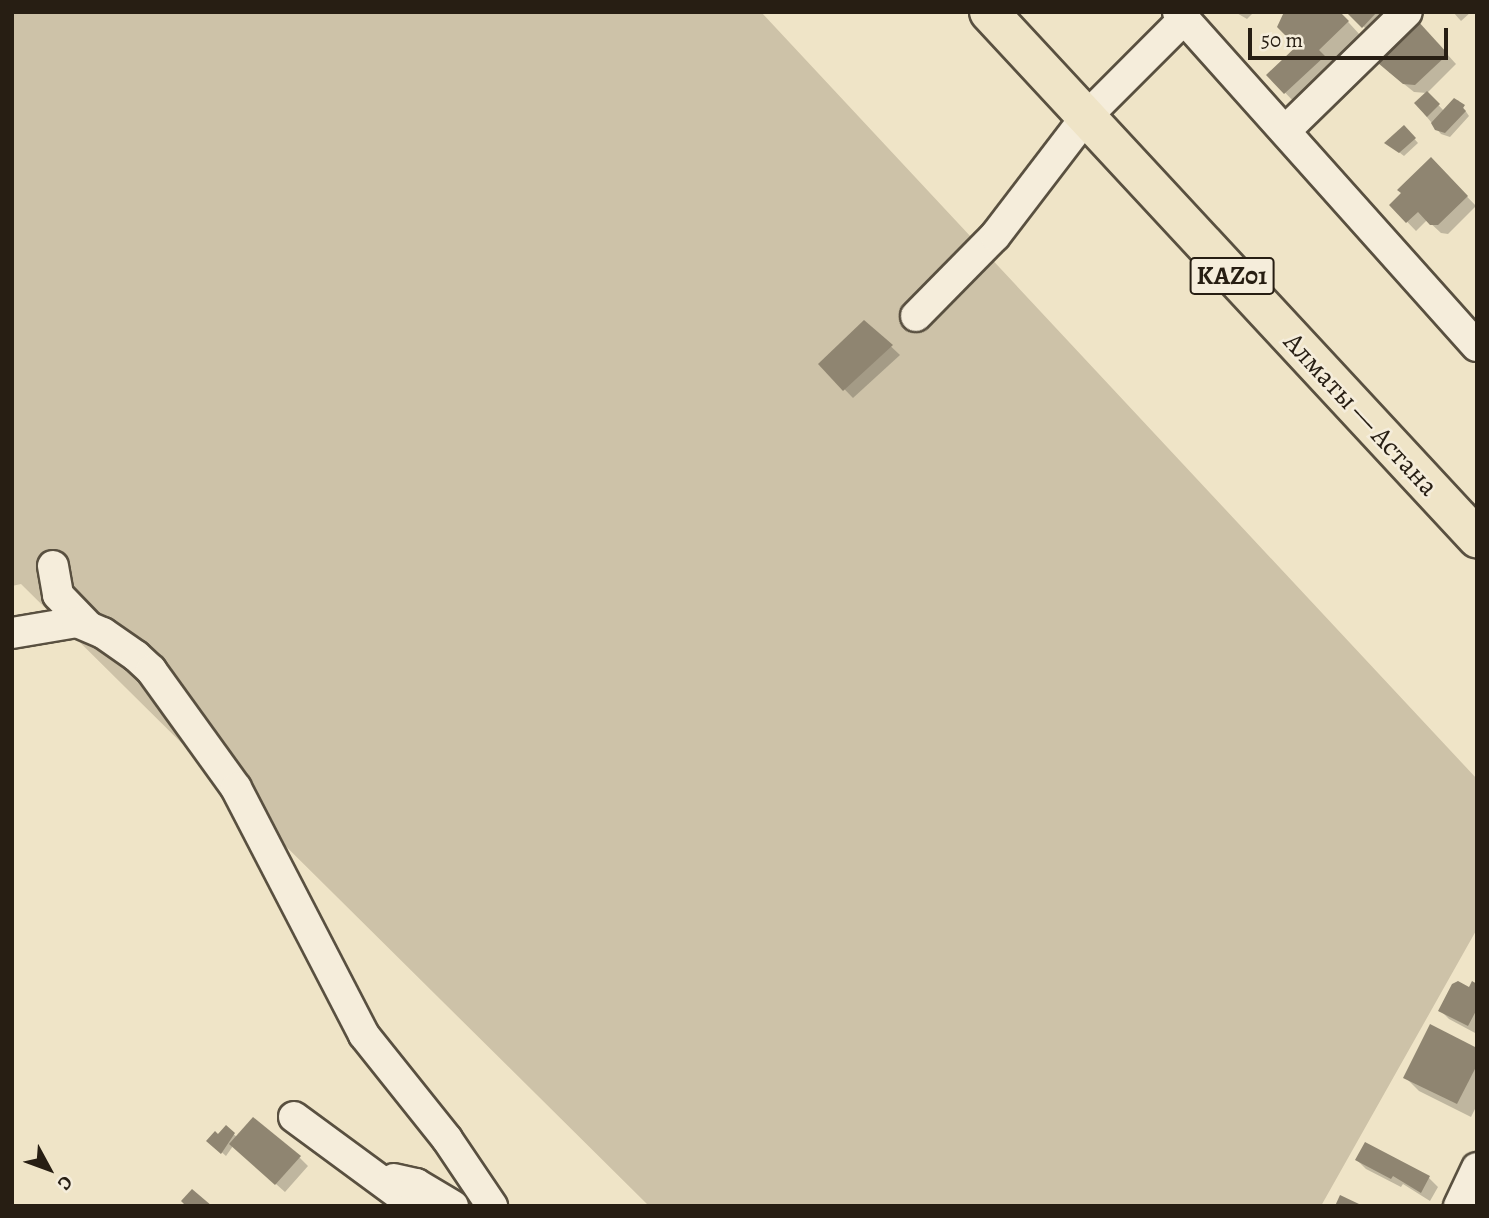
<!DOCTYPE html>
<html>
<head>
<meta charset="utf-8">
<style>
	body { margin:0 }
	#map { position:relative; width:1489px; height:1218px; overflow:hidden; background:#efe4c7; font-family:Alegreya,serif }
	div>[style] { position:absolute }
	.green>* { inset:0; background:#cdc2a8 }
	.shadow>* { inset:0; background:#0003 }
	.building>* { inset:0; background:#8f8571 }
	.roads { filter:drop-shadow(2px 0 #595040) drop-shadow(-2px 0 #595040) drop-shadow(0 2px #595040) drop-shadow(0 -2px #595040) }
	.minor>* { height:30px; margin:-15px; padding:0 15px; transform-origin:15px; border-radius:15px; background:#f5eddb }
	.highway>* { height:38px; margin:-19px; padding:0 19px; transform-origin:19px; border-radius:19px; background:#efe4c7 }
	span { translate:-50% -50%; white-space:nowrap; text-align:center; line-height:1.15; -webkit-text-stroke:5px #f5eddb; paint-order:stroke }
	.shield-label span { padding:2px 5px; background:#f5eddb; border:2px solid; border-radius:5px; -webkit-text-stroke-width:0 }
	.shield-label { font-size:26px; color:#271e13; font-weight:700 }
	.street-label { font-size:28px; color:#271e13 }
	.frame { position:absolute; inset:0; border:14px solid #271e13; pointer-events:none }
	.north { position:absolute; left:14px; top:1134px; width:70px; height:70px; -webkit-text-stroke:5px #f5eddb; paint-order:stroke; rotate:131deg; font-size:19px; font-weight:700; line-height:28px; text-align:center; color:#271e13 }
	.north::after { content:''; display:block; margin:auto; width:24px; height:32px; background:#271e13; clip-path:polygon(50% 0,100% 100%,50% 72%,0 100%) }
	.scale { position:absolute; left:1248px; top:28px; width:200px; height:32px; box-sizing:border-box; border:4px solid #271e13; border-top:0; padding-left:9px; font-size:21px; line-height:24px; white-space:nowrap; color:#271e13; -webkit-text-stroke:5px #f5eddb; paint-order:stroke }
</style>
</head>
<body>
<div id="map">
	<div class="green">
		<i style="clip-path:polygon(12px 12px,761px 12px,1477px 779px,1477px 929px,1321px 1206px,649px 1206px,21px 584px,12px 586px)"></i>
	</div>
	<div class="shadow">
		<i style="clip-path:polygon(1235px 12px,1254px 12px,1247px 19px)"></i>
		<i style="clip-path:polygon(1339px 12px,1361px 36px,1331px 65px,1337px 71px,1299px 107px,1268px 75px,1298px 46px,1279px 27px)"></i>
		<i style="clip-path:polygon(1349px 12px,1395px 12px,1372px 35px)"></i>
		<i style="clip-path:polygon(1453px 12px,1471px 12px,1461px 21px)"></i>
		<i style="clip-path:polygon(1426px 31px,1456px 64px,1427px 93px,1414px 92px,1389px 72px)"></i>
		<i style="clip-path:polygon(1427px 93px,1444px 111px,1458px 100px,1469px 116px,1450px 137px,1441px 134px,1416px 104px)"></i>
		<i style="clip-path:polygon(1404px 127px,1418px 143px,1404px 156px,1391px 146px)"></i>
		<i style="clip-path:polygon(1431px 159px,1476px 206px,1448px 234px,1441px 233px,1427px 220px,1416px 231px,1391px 205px)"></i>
		<i style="clip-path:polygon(865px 322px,900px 355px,853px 398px,820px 364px)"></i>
		<i style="clip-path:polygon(1477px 986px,1477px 1034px,1449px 1019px,1440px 1010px)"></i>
		<i style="clip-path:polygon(1477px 1050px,1477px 1105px,1471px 1117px,1419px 1091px,1405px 1077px)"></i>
		<i style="clip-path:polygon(226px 1128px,237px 1137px,299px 1157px,308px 1166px,285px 1192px,233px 1146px,226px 1156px,209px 1141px)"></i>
		<i style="clip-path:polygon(1357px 1160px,1429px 1178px,1438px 1187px,1430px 1201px,1403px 1184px,1401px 1187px,1366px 1169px)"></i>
	</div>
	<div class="building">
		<i style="clip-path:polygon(1284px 12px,1340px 12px,1349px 21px,1319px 50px,1325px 56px,1284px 94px,1266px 75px,1301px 42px,1292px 42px,1277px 27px)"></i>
		<i style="clip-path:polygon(1346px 12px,1377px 12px,1362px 28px)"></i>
		<i style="clip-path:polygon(1417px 20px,1448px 54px,1415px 85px,1403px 84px,1378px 63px,1376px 57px)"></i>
		<i style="clip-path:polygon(1427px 91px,1440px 104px,1427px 117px,1414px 103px)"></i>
		<i style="clip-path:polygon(1454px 98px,1465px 105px,1463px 108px,1466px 111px,1445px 133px,1435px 130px,1431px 123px)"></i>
		<i style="clip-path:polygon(1404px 125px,1416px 138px,1399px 153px,1384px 143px)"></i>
		<i style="clip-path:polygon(1431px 157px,1468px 196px,1438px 225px,1430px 225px,1418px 212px,1406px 223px,1389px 205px,1401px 193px,1397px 190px)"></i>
		<i style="clip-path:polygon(864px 320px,893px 345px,843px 391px,818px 364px)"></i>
		<i style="clip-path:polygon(1458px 981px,1469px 987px,1472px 981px,1477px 984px,1477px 1009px,1468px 1026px,1438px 1011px,1452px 984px)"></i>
		<i style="clip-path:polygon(1430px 1024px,1477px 1048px,1477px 1065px,1457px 1104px,1403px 1078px)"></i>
		<i style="clip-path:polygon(253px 1117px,301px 1156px,275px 1185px,229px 1144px)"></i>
		<i style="clip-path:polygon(226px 1125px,235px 1133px,221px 1154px,206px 1141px,215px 1131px,218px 1134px)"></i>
		<i style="clip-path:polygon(1365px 1142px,1430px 1176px,1421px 1193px,1393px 1176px,1391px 1179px,1355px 1160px)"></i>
		<i style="clip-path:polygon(192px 1189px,212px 1206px,186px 1206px,181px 1201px)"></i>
		<i style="clip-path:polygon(1340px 1195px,1359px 1204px,1358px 1206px,1335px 1206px)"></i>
	</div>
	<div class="roads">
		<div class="minor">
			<i style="left:1178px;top:12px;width:448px;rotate:48.2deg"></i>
			<i style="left:1285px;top:131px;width:170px;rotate:-44.3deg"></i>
			<i style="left:916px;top:316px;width:112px;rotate:-45.4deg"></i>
			<i style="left:995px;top:236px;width:150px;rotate:-52.6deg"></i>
			<i style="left:1086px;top:117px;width:139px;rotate:-45deg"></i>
			<i style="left:53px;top:566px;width:29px;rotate:80deg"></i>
			<i style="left:58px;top:595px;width:43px;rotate:45.9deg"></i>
			<i style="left:12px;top:633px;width:66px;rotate:-9.6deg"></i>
			<i style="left:77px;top:622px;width:28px;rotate:23deg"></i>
			<i style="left:103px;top:633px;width:40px;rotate:34.9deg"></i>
			<i style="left:136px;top:656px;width:21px;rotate:43deg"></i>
			<i style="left:151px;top:670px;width:145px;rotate:54.2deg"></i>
			<i style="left:236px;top:788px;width:278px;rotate:62.6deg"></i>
			<i style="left:364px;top:1035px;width:133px;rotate:51.4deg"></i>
			<i style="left:447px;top:1139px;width:81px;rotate:56.1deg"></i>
			<i style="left:294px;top:1117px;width:150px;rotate:36.3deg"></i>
			<i style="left:394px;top:1179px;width:23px;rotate:13deg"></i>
			<i style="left:416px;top:1184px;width:43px;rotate:30.7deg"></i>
			<i style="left:1459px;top:1206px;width:42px;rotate:-64.7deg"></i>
		</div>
		<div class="highway">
			<i style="left:989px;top:12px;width:718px;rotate:47.15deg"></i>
		</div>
	</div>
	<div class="shield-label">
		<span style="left:1232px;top:276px">KАZ01</span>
	</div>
	<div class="street-label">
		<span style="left:1361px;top:414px;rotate:47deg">Алматы — Астана</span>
	</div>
	<div class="frame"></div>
	<div class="north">С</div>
	<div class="scale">50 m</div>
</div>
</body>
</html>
